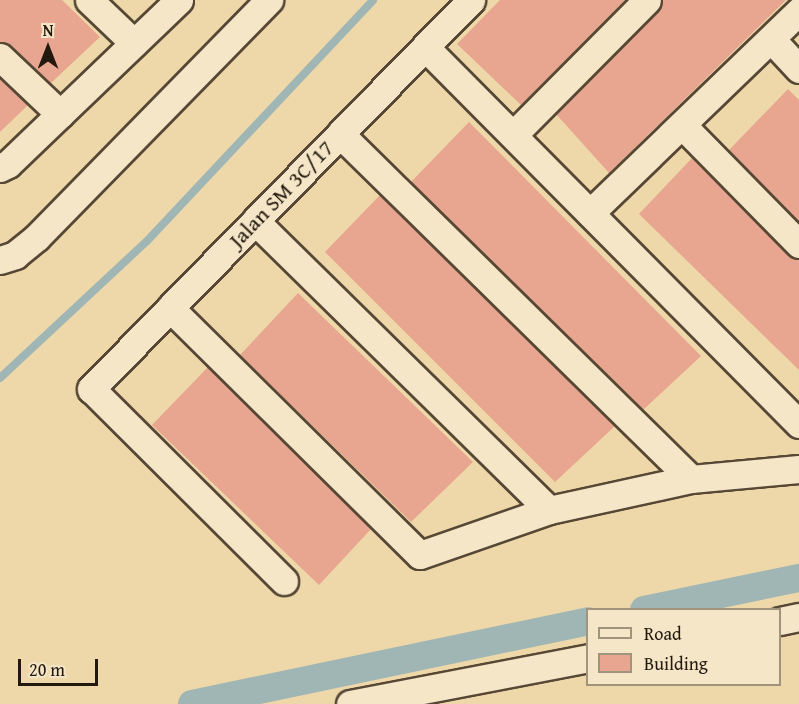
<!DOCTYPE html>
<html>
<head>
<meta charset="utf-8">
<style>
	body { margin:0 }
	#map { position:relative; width:799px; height:704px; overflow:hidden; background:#eed8a9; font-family:"Gentium Book Plus",serif }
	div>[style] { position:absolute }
	.stream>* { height:8px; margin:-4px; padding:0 4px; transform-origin:4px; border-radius:4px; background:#a0b6b5 }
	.canal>* { height:28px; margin:-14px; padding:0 14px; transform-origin:14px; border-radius:14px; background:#a0b6b5 }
	.building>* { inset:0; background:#e8a58f }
	.roads { filter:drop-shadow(2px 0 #564835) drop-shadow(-2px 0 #564835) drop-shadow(0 2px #564835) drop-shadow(0 -2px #564835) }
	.minor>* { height:27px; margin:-13.5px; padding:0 13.5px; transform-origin:13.5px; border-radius:13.5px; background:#f4e6c7 }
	span { translate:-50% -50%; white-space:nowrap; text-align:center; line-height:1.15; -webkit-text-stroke:5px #f4e6c7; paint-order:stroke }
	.street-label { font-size:22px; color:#23180e }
	.legend { position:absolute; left:586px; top:608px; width:195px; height:78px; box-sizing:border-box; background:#f4e6c7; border:2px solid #a0947d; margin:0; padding:8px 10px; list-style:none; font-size:18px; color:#23180e }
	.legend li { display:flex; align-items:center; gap:12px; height:30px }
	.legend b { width:30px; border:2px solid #a0947d }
	.north { position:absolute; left:18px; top:18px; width:60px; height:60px; -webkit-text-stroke:4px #f4e6c7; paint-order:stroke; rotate:0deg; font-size:16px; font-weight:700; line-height:24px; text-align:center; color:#23180e }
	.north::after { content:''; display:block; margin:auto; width:21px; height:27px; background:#23180e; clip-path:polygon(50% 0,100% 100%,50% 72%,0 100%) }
	.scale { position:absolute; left:18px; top:659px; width:80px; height:27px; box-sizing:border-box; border:3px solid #23180e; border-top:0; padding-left:8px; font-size:18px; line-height:21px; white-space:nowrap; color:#23180e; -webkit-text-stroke:4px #f4e6c7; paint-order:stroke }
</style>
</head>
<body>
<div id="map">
	<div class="stream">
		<i style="left:0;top:378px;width:201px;rotate:-43deg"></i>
		<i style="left:147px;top:241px;width:330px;rotate:-46.8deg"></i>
	</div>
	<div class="canal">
		<i style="left:644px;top:610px;width:158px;rotate:-11.7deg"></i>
		<i style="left:192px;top:704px;width:405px;rotate:-11.8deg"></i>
	</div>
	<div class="building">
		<i style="clip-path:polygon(0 0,62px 0,100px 37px,51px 83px,11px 46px,0 42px)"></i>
		<i style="clip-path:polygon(500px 0,625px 0,521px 105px,457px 44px)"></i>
		<i style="clip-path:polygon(662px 0,786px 0,609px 173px,556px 114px,658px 11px)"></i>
		<i style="clip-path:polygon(0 79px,28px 105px,0 132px)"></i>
		<i style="clip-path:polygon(788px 89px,799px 100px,799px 222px,729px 150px)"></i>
		<i style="clip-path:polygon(469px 122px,701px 356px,643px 410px,411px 182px)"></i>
		<i style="clip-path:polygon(692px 158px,788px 255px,799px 259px,799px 370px,639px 214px)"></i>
		<i style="clip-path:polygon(380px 195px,615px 426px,555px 482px,325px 252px)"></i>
		<i style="clip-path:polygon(298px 293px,473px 462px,411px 522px,240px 355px)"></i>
		<i style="clip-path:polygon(208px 367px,371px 529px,319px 585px,152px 425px)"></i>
	</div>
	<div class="roads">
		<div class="minor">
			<i style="left:89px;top:0;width:62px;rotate:43.7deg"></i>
			<i style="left:771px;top:39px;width:41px;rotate:47deg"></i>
			<i style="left:425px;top:47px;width:531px;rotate:45.23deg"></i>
			<i style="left:0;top:57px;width:83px;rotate:43.5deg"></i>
			<i style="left:682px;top:125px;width:167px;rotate:45.5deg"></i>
			<i style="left:340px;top:134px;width:492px;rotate:44.5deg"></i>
			<i style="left:513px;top:135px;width:190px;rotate:-45.2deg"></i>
			<i style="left:0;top:168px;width:9px;rotate:-27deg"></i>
			<i style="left:8px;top:164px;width:237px;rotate:-43.8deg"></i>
			<i style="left:590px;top:213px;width:291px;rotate:-44deg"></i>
			<i style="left:255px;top:221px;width:412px;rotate:44.5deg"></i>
			<i style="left:549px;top:510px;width:145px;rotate:-12.3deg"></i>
			<i style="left:691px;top:479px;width:108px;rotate:-5.3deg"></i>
			<i style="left:0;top:260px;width:16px;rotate:-18deg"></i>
			<i style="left:15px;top:255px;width:28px;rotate:-39deg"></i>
			<i style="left:37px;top:237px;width:332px;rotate:-45.6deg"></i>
			<i style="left:170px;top:308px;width:351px;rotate:44.7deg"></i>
			<i style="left:420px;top:555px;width:137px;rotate:-19.2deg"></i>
			<i style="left:284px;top:581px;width:272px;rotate:-135.1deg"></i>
			<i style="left:91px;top:389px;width:544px;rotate:-45.67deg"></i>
			<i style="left:780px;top:621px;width:19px;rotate:-12deg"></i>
			<i style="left:350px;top:704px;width:242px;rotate:-10.9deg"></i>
		</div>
	</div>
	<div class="street-label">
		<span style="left:281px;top:194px;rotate:-46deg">Jalan SM 3C/17</span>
	</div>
	<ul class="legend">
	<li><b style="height:8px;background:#f4e6c7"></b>Road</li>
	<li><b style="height:16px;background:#e8a58f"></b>Building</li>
	</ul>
	<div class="north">N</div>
	<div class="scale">20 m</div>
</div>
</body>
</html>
